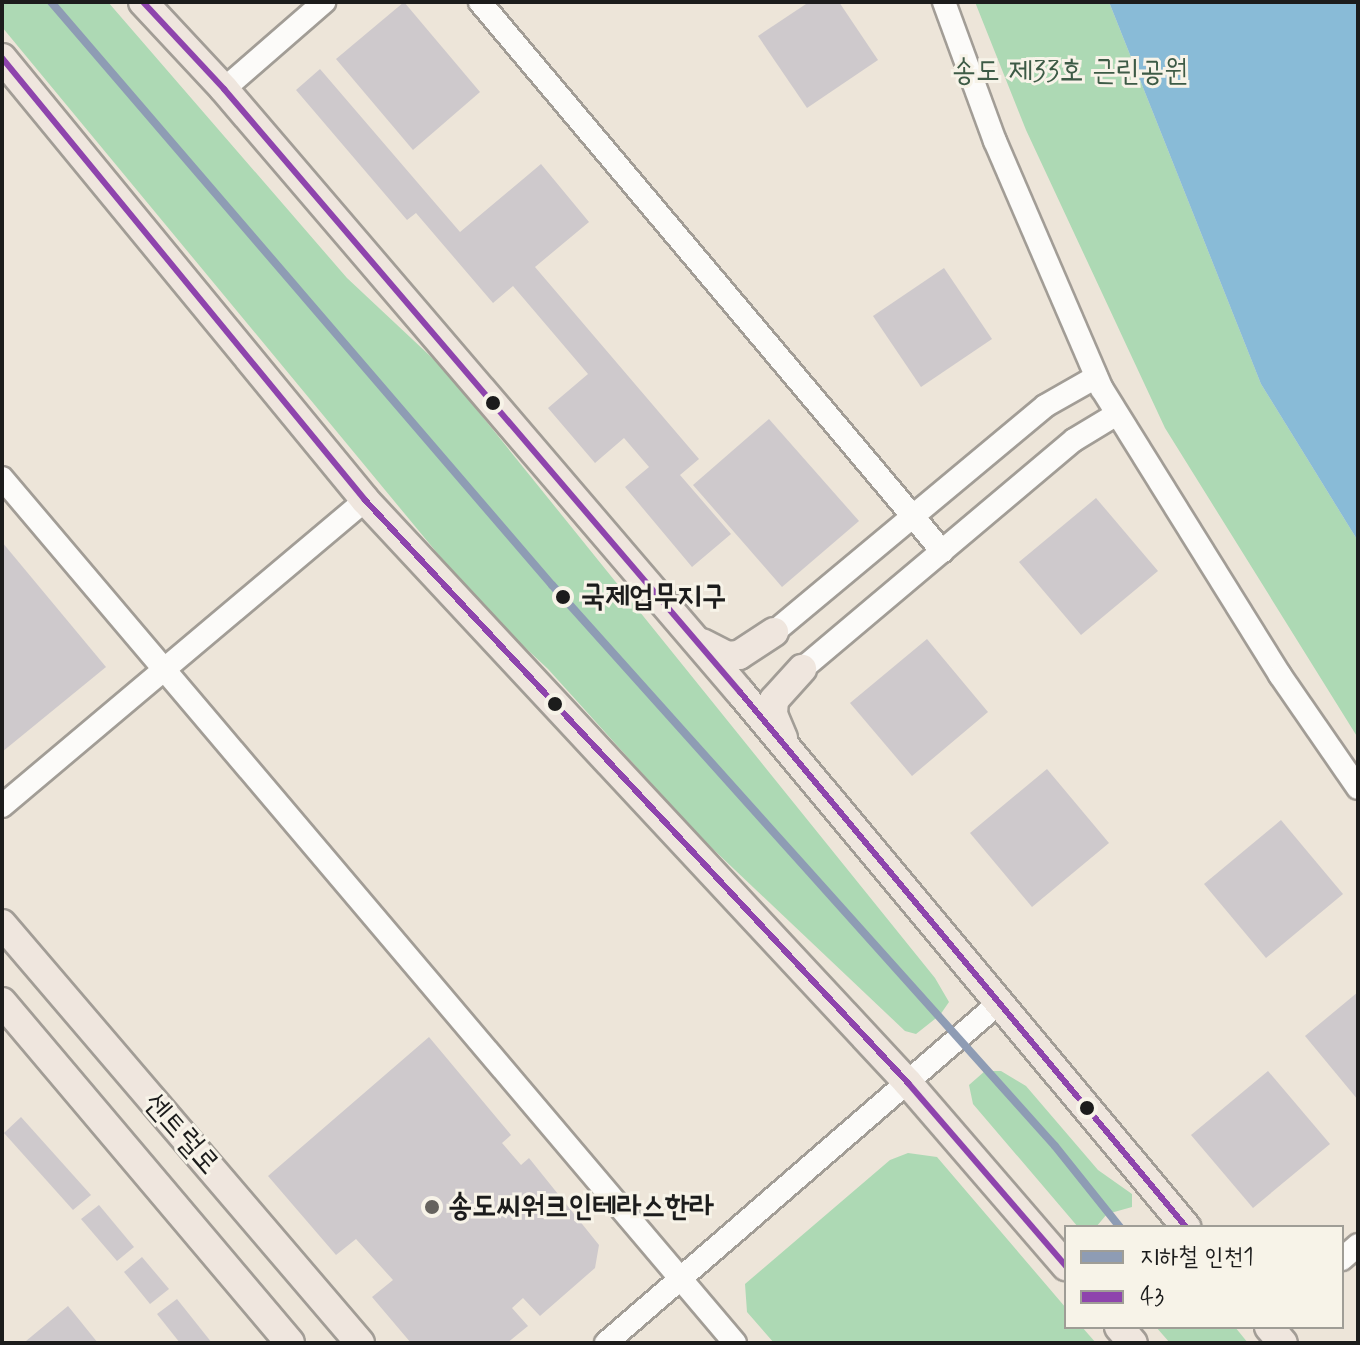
<!DOCTYPE html>
<html>
<head>
<meta charset="utf-8">
<style>
	body { margin:0 }
	#map { position:relative; width:1360px; height:1345px; overflow:hidden; background:#ede5d9; font-family:Mynerve,"Poor Story",sans-serif }
	div>[style] { position:absolute }
	.green>* { inset:0; background:#add9b4 }
	.water>* { inset:0; background:#89bbd7 }
	.building>* { inset:0; background:#cec9cc }
	.roads { filter:drop-shadow(2px 0 #a29d96) drop-shadow(-2px 0 #a29d96) drop-shadow(0 2px #a29d96) drop-shadow(0 -2px #a29d96) }
	.minor>* { height:22px; margin:-11px; padding:0 11px; transform-origin:11px; border-radius:11px; background:#fcfbf9 }
	.major>* { height:28px; margin:-14px; padding:0 14px; transform-origin:14px; border-radius:14px; background:#efe6de }
	.bus-1>* { height:6px; margin:-3px; padding:0 3px; transform-origin:3px; border-radius:3px; background:#8e44ad }
	.metro-1>* { height:8px; margin:-4px; padding:0 4px; transform-origin:4px; border-radius:4px; background:#8e9cb4 }
	.dots>* { width:22px; height:22px; translate:-50% -50%; box-sizing:border-box; border:4px solid #f7f3e8; border-radius:50% }
	span { translate:-50% -50%; white-space:nowrap; text-align:center; line-height:1.15; -webkit-text-stroke:6px #f7f3e8; paint-order:stroke }
	.park-label { font-size:30px; color:#3d5b46 }
	.stop-label { font-size:30px; color:#1c1c1c; font-weight:700 }
	.left { translate:0 -50%; text-align:left }
	.street-label { font-size:30px; color:#1c1c1c }
	.poi-label { font-size:30px; color:#1c1c1c; font-weight:700 }
	.frame { position:absolute; inset:0; border:4px solid #1c1c1c; pointer-events:none }
	.legend { position:absolute; left:1064px; top:1225px; width:280px; height:104px; box-sizing:border-box; background:#f7f3e8; border:2px solid #9f9d96; margin:0; padding:10px 14px; list-style:none; font-size:24px; color:#1c1c1c }
	.legend li { display:flex; align-items:center; gap:16px; height:40px }
	.legend b { width:40px; border:2px solid #9f9d96 }
</style>
</head>
<body>
<div id="map">
	<div class="green">
		<i style="clip-path:polygon(2px 2px,108px 2px,347px 278px,444px 369px,935px 978px,949px 1002px,940px 1015px,916px 1034px,905px 1031px,696px 833px,548px 669px,481px 606px,2px 27px)"></i>
		<i style="clip-path:polygon(975px 2px,1109px 2px,1261px 384px,1358px 541px,1358px 738px,1165px 428px,1026px 130px)"></i>
		<i style="clip-path:polygon(985px 1071px,1001px 1071px,1026px 1086px,1098px 1170px,1132px 1194px,1132px 1207px,1107px 1214px,1096px 1227px,1078px 1227px,973px 1104px,969px 1085px)"></i>
		<i style="clip-path:polygon(908px 1153px,937px 1157px,1066px 1308px,1066px 1327px,1082px 1327px,1096px 1343px,774px 1343px,747px 1312px,745px 1284px,890px 1160px)"></i>
		<i style="clip-path:polygon(1156px 1327px,1235px 1327px,1248px 1343px,1170px 1343px)"></i>
	</div>
	<div class="water">
		<i style="clip-path:polygon(1109px 2px,1358px 2px,1358px 541px,1261px 384px)"></i>
	</div>
	<div class="building">
		<i style="clip-path:polygon(404px 2px,480px 92px,413px 150px,336px 59px)"></i>
		<i style="clip-path:polygon(809px 2px,839px 2px,878px 60px,807px 108px,758px 36px)"></i>
		<i style="clip-path:polygon(320px 69px,460px 232px,541px 164px,589px 222px,535px 267px,699px 459px,680px 475px,731px 534px,692px 567px,625px 487px,649px 467px,624px 438px,595px 463px,548px 408px,588px 374px,513px 286px,493px 303px,416px 213px,407px 220px,296px 90px)"></i>
		<i style="clip-path:polygon(944px 268px,992px 339px,921px 387px,873px 316px)"></i>
		<i style="clip-path:polygon(769px 419px,859px 521px,782px 587px,693px 485px)"></i>
		<i style="clip-path:polygon(1096px 498px,1158px 571px,1081px 635px,1019px 562px)"></i>
		<i style="clip-path:polygon(2px 542px,106px 667px,2px 752px)"></i>
		<i style="clip-path:polygon(927px 639px,988px 712px,912px 776px,850px 703px)"></i>
		<i style="clip-path:polygon(1047px 769px,1109px 843px,1032px 907px,970px 833px)"></i>
		<i style="clip-path:polygon(1281px 820px,1343px 894px,1266px 958px,1204px 884px)"></i>
		<i style="clip-path:polygon(1358px 992px,1358px 1100px,1305px 1036px)"></i>
		<i style="clip-path:polygon(429px 1037px,511px 1135px,502px 1143px,521px 1165px,529px 1158px,599px 1245px,595px 1268px,540px 1316px,523px 1298px,512px 1308px,528px 1326px,507px 1343px,411px 1343px,372px 1297px,393px 1280px,356px 1239px,336px 1255px,268px 1176px)"></i>
		<i style="clip-path:polygon(1268px 1071px,1330px 1144px,1253px 1208px,1191px 1135px)"></i>
		<i style="clip-path:polygon(21px 1117px,91px 1195px,73px 1210px,4px 1133px)"></i>
		<i style="clip-path:polygon(99px 1205px,134px 1247px,117px 1261px,81px 1219px)"></i>
		<i style="clip-path:polygon(142px 1257px,169px 1289px,150px 1304px,124px 1272px)"></i>
		<i style="clip-path:polygon(177px 1299px,212px 1343px,180px 1343px,157px 1314px)"></i>
		<i style="clip-path:polygon(68px 1306px,98px 1343px,27px 1343px,26px 1341px)"></i>
	</div>
	<div class="roads">
		<div class="minor">
			<i style="left:480px;top:2px;width:718px;rotate:49.92deg"></i>
			<i style="left:944px;top:2px;width:148px;rotate:69.9deg"></i>
			<i style="left:995px;top:141px;width:270px;rotate:66.7deg"></i>
			<i style="left:1102px;top:389px;width:337px;rotate:58.1deg"></i>
			<i style="left:1280px;top:675px;width:137px;rotate:55.4deg"></i>
			<i style="left:224px;top:89px;width:133px;rotate:-41deg"></i>
			<i style="left:2px;top:478px;width:1134px;rotate:49.72deg"></i>
			<i style="left:774px;top:632px;width:353px;rotate:-39.8deg"></i>
			<i style="left:1045px;top:406px;width:59px;rotate:-29.6deg"></i>
			<i style="left:802px;top:669px;width:356px;rotate:-40.1deg"></i>
			<i style="left:1074px;top:440px;width:50px;rotate:-31.2deg"></i>
			<i style="left:2px;top:806px;width:475px;rotate:-40.1deg"></i>
			<i style="left:1342px;top:1259px;width:21px;rotate:-41deg"></i>
			<i style="left:606px;top:1343px;width:521px;rotate:-40.88deg"></i>
		</div>
		<div class="major">
			<i style="left:143px;top:2px;width:119px;rotate:47deg"></i>
			<i style="left:224px;top:89px;width:794px;rotate:49.45deg"></i>
			<i style="left:740px;top:692px;width:697px;rotate:50.18deg"></i>
			<i style="left:2px;top:58px;width:572px;rotate:50.6deg"></i>
			<i style="left:365px;top:500px;width:797px;rotate:47.03deg"></i>
			<i style="left:908px;top:1083px;width:242px;rotate:49.2deg"></i>
			<i style="left:702px;top:643px;width:28px;rotate:27deg"></i>
			<i style="left:727px;top:656px;width:12px;rotate:-5deg"></i>
			<i style="left:739px;top:655px;width:42px;rotate:-33.3deg"></i>
			<i style="left:783px;top:738px;width:26px;rotate:-113deg"></i>
			<i style="left:773px;top:714px;width:14px;rotate:-86deg"></i>
			<i style="left:774px;top:700px;width:42px;rotate:-47.9deg"></i>
			<i style="left:2px;top:924px;width:551px;rotate:49.49deg"></i>
			<i style="left:2px;top:1002px;width:446px;rotate:49.8deg"></i>
			<i style="left:1119px;top:1327px;width:21px;rotate:49deg"></i>
			<i style="left:1269px;top:1327px;width:21px;rotate:49deg"></i>
		</div>
	</div>
	<div class="bus-1">
		<i style="left:143px;top:2px;width:119px;rotate:47deg"></i>
		<i style="left:224px;top:89px;width:794px;rotate:49.45deg"></i>
		<i style="left:740px;top:692px;width:697px;rotate:50.18deg"></i>
		<i style="left:2px;top:58px;width:572px;rotate:50.6deg"></i>
		<i style="left:365px;top:500px;width:797px;rotate:47.03deg"></i>
		<i style="left:908px;top:1083px;width:242px;rotate:49.2deg"></i>
	</div>
	<div class="metro-1">
		<i style="left:51px;top:2px;width:769px;rotate:49.33deg"></i>
		<i style="left:552px;top:585px;width:753px;rotate:48.12deg"></i>
		<i style="left:1055px;top:1146px;width:104px;rotate:51.3deg"></i>
	</div>
	<div class="dots">
		<i style="left:493px;top:403px;background:#1c1c1c"></i>
		<i style="left:563px;top:597px;background:#1c1c1c"></i>
		<i style="left:555px;top:704px;background:#1c1c1c"></i>
		<i style="left:1087px;top:1108px;background:#1c1c1c"></i>
		<i style="left:432px;top:1207px;background:#65625e"></i>
	</div>
	<div class="park-label">
		<span style="left:1070px;top:72px">송도 제33호 근린공원</span>
	</div>
	<div class="stop-label">
		<span class="left" style="left:581px;top:597px">국제업무지구</span>
	</div>
	<div class="street-label">
		<span style="left:181px;top:1134px;rotate:49deg">센트럴로</span>
	</div>
	<div class="poi-label">
		<span class="left" style="left:448px;top:1207px">송도씨워크인테라스한라</span>
	</div>
	<div class="frame"></div>
	<ul class="legend">
	<li><b style="height:10px;background:#8e9cb4"></b>지하철 인천1</li>
	<li><b style="height:10px;background:#8e44ad"></b>43</li>
	</ul>
</div>
</body>
</html>
